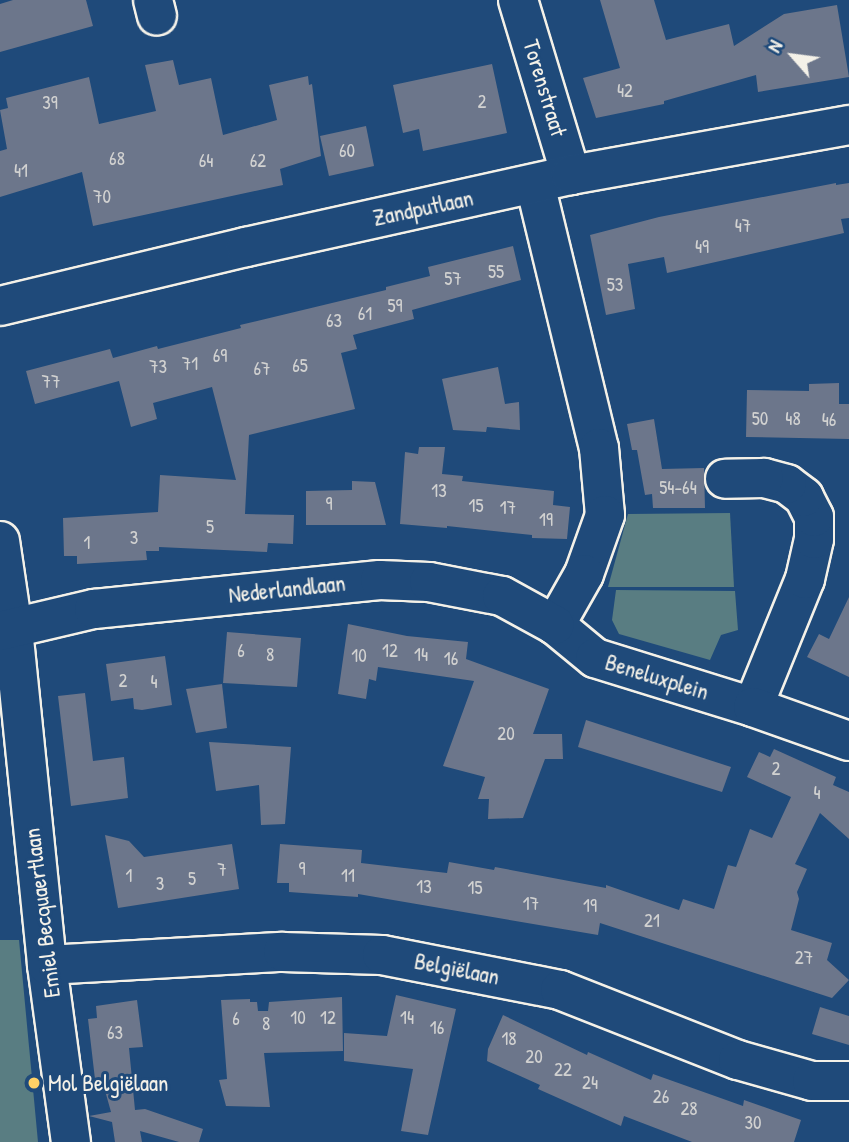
<!DOCTYPE html>
<html>
<head>
<meta charset="utf-8">
<style>
	body { margin:0 }
	#map { position:relative; width:849px; height:1142px; overflow:hidden; background:#1f4a7a; font-family:"Patrick Hand",sans-serif }
	div>[style] { position:absolute }
	.green>* { inset:0; background:#597d82 }
	.building>* { inset:0; background:#6c768b }
	.roads { filter:drop-shadow(2px 0 #f4f1e8) drop-shadow(-2px 0 #f4f1e8) drop-shadow(0 2px #f4f1e8) drop-shadow(0 -2px #f4f1e8) }
	.minor>* { height:38px; margin:-19px; padding:0 19px; transform-origin:19px; border-radius:19px; background:#1f4a7a }
	.dots>* { width:19px; height:19px; translate:-50% -50%; box-sizing:border-box; border:4px solid #1f4a7a; border-radius:50% }
	span { translate:-50% -50%; white-space:nowrap; text-align:center; line-height:1.15; -webkit-text-stroke:6px #1f4a7a; paint-order:stroke }
	.number-label { font-size:19px; color:#d2d2d1 }
	.number-label span { -webkit-text-stroke-width:0 }
	.street-label { font-size:23px; color:#f4f1e8 }
	.poi-label { font-size:23px; color:#f4f1e8 }
	.left { translate:0 -50%; text-align:left }
	.north { position:absolute; left:758px; top:21px; width:70px; height:70px; -webkit-text-stroke:5px #1f4a7a; paint-order:stroke; rotate:298deg; font-size:19px; font-weight:700; line-height:28px; text-align:center; color:#f4f1e8 }
	.north::after { content:''; display:block; margin:auto; width:24px; height:32px; background:#f4f1e8; clip-path:polygon(50% 0,100% 100%,50% 72%,0 100%) }
</style>
</head>
<body>
<div id="map">
	<div class="green">
		<i style="clip-path:polygon(730px 513px,734px 587px,608px 587px,628px 514px)"></i>
		<i style="clip-path:polygon(616px 590px,735px 591px,738px 630px,721px 635px,710px 660px,619px 634px,612px 620px)"></i>
		<i style="clip-path:polygon(0 940px,19px 940px,38px 1142px,0 1142px)"></i>
	</div>
	<div class="building">
		<i style="clip-path:polygon(13px 0,86px 0,93px 26px,0 52px,0 4px)"></i>
		<i style="clip-path:polygon(600px 0,654px 0,666px 40px,729px 24px,734px 46px,784px 14px,837px 5px,849px 77px,758px 92px,756px 75px,664px 101px,664px 104px,596px 118px,583px 78px,620px 68px)"></i>
		<i style="clip-path:polygon(173px 60px,179px 85px,211px 78px,223px 135px,277px 120px,269px 85px,308px 76px,309px 85px,312px 84px,321px 156px,280px 169px,283px 185px,93px 226px,82px 172px,0 197px,0 151px,7px 149px,0 110px,8px 108px,6px 98px,89px 77px,99px 124px,156px 111px,145px 65px)"></i>
		<i style="clip-path:polygon(492px 64px,507px 133px,423px 151px,419px 129px,403px 133px,393px 85px)"></i>
		<i style="clip-path:polygon(366px 126px,374px 166px,329px 176px,320px 136px)"></i>
		<i style="clip-path:polygon(836px 183px,836px 185px,849px 183px,849px 218px,841px 219px,844px 233px,667px 273px,664px 257px,628px 264px,635px 309px,606px 315px,590px 235px,659px 217px)"></i>
		<i style="clip-path:polygon(513px 246px,521px 280px,412px 310px,414px 319px,353px 335px,357px 349px,341px 353px,355px 409px,249px 435px,245px 514px,294px 515px,293px 544px,268px 543px,267px 552px,159px 547px,159px 551px,146px 551px,147px 560px,77px 564px,77px 556px,64px 556px,63px 518px,158px 512px,160px 475px,236px 480px,212px 387px,153px 403px,157px 419px,131px 427px,119px 381px,35px 404px,26px 371px,110px 349px,113px 358px,157px 346px,158px 349px,241px 328px,240px 325px,386px 290px,386px 287px,430px 276px,428px 267px)"></i>
		<i style="clip-path:polygon(498px 367px,505px 404px,519px 402px,520px 430px,487px 427px,486px 432px,453px 430px,442px 379px)"></i>
		<i style="clip-path:polygon(839px 383px,839px 404px,849px 404px,849px 439px,746px 437px,747px 390px,809px 391px,809px 384px)"></i>
		<i style="clip-path:polygon(654px 419px,662px 469px,704px 468px,705px 508px,653px 508px,652px 494px,645px 495px,637px 450px,632px 450px,627px 424px)"></i>
		<i style="clip-path:polygon(419px 447px,445px 447px,442px 474px,463px 476px,462px 481px,554px 491px,553px 505px,570px 507px,567px 539px,532px 538px,532px 535px,447px 526px,447px 528px,400px 524px,405px 452px,418px 454px)"></i>
		<i style="clip-path:polygon(352px 481px,375px 482px,386px 525px,306px 525px,306px 491px,352px 490px)"></i>
		<i style="clip-path:polygon(849px 597px,849px 677px,807px 657px,819px 634px,829px 639px)"></i>
		<i style="clip-path:polygon(348px 624px,407px 636px,468px 642px,466px 659px,549px 689px,533px 734px,562px 734px,563px 759px,545px 759px,523px 818px,488px 819px,489px 799px,478px 799px,485px 777px,443px 766px,474px 681px,378px 667px,376px 681px,369px 679px,366px 699px,338px 694px)"></i>
		<i style="clip-path:polygon(227px 632px,301px 638px,297px 687px,223px 683px)"></i>
		<i style="clip-path:polygon(165px 656px,172px 705px,142px 710px,134px 709px,133px 698px,111px 701px,106px 664px)"></i>
		<i style="clip-path:polygon(222px 684px,227px 728px,196px 733px,186px 689px)"></i>
		<i style="clip-path:polygon(85px 693px,93px 761px,124px 757px,128px 798px,71px 806px,58px 696px)"></i>
		<i style="clip-path:polygon(586px 720px,731px 767px,722px 792px,578px 747px)"></i>
		<i style="clip-path:polygon(209px 742px,291px 747px,285px 824px,261px 825px,259px 785px,216px 791px)"></i>
		<i style="clip-path:polygon(774px 749px,836px 777px,833px 785px,849px 792px,849px 839px,820px 813px,795px 864px,807px 869px,797px 892px,799px 899px,791px 930px,832px 943px,827px 960px,849px 980px,832px 998px,600px 923px,598px 935px,358px 894px,358px 897px,289px 892px,289px 883px,277px 883px,280px 844px,362px 850px,361px 863px,447px 873px,449px 862px,494px 870px,495px 867px,606px 888px,606px 885px,679px 910px,683px 899px,714px 909px,728px 865px,736px 867px,750px 829px,772px 838px,791px 797px,747px 777px,759px 752px,770px 757px)"></i>
		<i style="clip-path:polygon(105px 835px,129px 841px,144px 857px,232px 844px,239px 889px,118px 908px)"></i>
		<i style="clip-path:polygon(396px 995px,456px 1009px,428px 1135px,401px 1131px,413px 1069px,344px 1061px,344px 1033px,387px 1036px)"></i>
		<i style="clip-path:polygon(342px 997px,343px 1051px,264px 1053px,270px 1107px,226px 1106px,219px 1080px,227px 1079px,221px 1000px,250px 999px,250px 1002px,257px 1002px,258px 1011px,268px 1011px,269px 1002px)"></i>
		<i style="clip-path:polygon(137px 1000px,143px 1047px,129px 1048px,135px 1110px,145px 1109px,203px 1129px,199px 1142px,179px 1142px,140px 1131px,142px 1142px,115px 1142px,112px 1122px,89px 1116px,111px 1112px,104px 1087px,96px 1088px,88px 1019px,97px 1018px,96px 1006px)"></i>
		<i style="clip-path:polygon(820px 1007px,849px 1016px,849px 1045px,812px 1034px)"></i>
		<i style="clip-path:polygon(503px 1015px,587px 1055px,588px 1052px,651px 1080px,653px 1074px,743px 1106px,744px 1100px,801px 1120px,794px 1142px,692px 1142px,624px 1116px,621px 1126px,538px 1089px,540px 1085px,487px 1061px,488px 1049px)"></i>
	</div>
	<div class="roads">
		<div class="minor">
			<i style="left:153px;top:0;width:16px;rotate:76deg"></i>
			<i style="left:518px;top:0;width:183px;rotate:73.2deg"></i>
			<i style="left:535px;top:184px;width:272px;rotate:76.4deg"></i>
			<i style="left:599px;top:448px;width:67px;rotate:84.9deg"></i>
			<i style="left:605px;top:515px;width:63px;rotate:109.6deg"></i>
			<i style="left:584px;top:574px;width:59px;rotate:119.6deg"></i>
			<i style="left:555px;top:625px;width:52px;rotate:39.5deg"></i>
			<i style="left:595px;top:658px;width:165px;rotate:17.2deg"></i>
			<i style="left:753px;top:707px;width:138px;rotate:-67.9deg"></i>
			<i style="left:805px;top:579px;width:41px;rotate:-77.3deg"></i>
			<i style="left:814px;top:539px;width:22px;rotate:-90deg"></i>
			<i style="left:814px;top:517px;width:22px;rotate:-117deg"></i>
			<i style="left:804px;top:497px;width:21px;rotate:-143deg"></i>
			<i style="left:787px;top:484px;width:24px;rotate:-165deg"></i>
			<i style="left:764px;top:478px;width:39px;rotate:179deg"></i>
			<i style="left:0;top:306px;width:253px;rotate:-13.5deg"></i>
			<i style="left:246px;top:247px;width:333px;rotate:-12.5deg"></i>
			<i style="left:571px;top:175px;width:282px;rotate:-10.2deg"></i>
			<i style="left:0;top:541px;width:89px;rotate:81.6deg"></i>
			<i style="left:13px;top:629px;width:338px;rotate:84.2deg"></i>
			<i style="left:47px;top:965px;width:179px;rotate:82.3deg"></i>
			<i style="left:0;top:631px;width:97px;rotate:-13.2deg"></i>
			<i style="left:94px;top:609px;width:287px;rotate:-5.8deg"></i>
			<i style="left:380px;top:580px;width:49px;rotate:2.3deg"></i>
			<i style="left:429px;top:582px;width:74px;rotate:10.9deg"></i>
			<i style="left:502px;top:596px;width:60px;rotate:28.7deg"></i>
			<i style="left:753px;top:707px;width:102px;rotate:19.5deg"></i>
			<i style="left:47px;top:965px;width:236px;rotate:-3.2deg"></i>
			<i style="left:283px;top:952px;width:99px;rotate:1.7deg"></i>
			<i style="left:382px;top:955px;width:181px;rotate:11.1deg"></i>
			<i style="left:560px;top:990px;width:191px;rotate:21.5deg"></i>
			<i style="left:738px;top:1060px;width:77px;rotate:15.8deg"></i>
			<i style="left:812px;top:1081px;width:37px"></i>
		</div>
	</div>
	<div class="dots">
		<i style="left:34px;top:1083px;background:#ffd166"></i>
	</div>
	<div class="number-label">
		<span style="left:625px;top:91px">42</span>
		<span style="left:482px;top:102px">2</span>
		<span style="left:50px;top:103px">39</span>
		<span style="left:347px;top:151px">60</span>
		<span style="left:117px;top:159px">68</span>
		<span style="left:206px;top:161px">64</span>
		<span style="left:258px;top:161px">62</span>
		<span style="left:21px;top:171px">41</span>
		<span style="left:102px;top:197px">70</span>
		<span style="left:743px;top:226px">47</span>
		<span style="left:702px;top:247px">49</span>
		<span style="left:496px;top:272px">55</span>
		<span style="left:453px;top:279px">57</span>
		<span style="left:615px;top:285px">53</span>
		<span style="left:395px;top:306px">59</span>
		<span style="left:365px;top:314px">61</span>
		<span style="left:334px;top:321px">63</span>
		<span style="left:220px;top:356px">69</span>
		<span style="left:190px;top:364px">71</span>
		<span style="left:300px;top:366px">65</span>
		<span style="left:158px;top:367px">73</span>
		<span style="left:262px;top:369px">67</span>
		<span style="left:51px;top:382px">77</span>
		<span style="left:760px;top:419px">50</span>
		<span style="left:793px;top:419px">48</span>
		<span style="left:829px;top:420px">46</span>
		<span style="left:678px;top:488px">54-64</span>
		<span style="left:439px;top:491px">13</span>
		<span style="left:329px;top:504px">9</span>
		<span style="left:476px;top:506px">15</span>
		<span style="left:508px;top:508px">17</span>
		<span style="left:546px;top:520px">19</span>
		<span style="left:210px;top:527px">5</span>
		<span style="left:134px;top:538px">3</span>
		<span style="left:87px;top:543px">1</span>
		<span style="left:241px;top:651px">6</span>
		<span style="left:390px;top:651px">12</span>
		<span style="left:270px;top:655px">8</span>
		<span style="left:421px;top:655px">14</span>
		<span style="left:359px;top:656px">10</span>
		<span style="left:451px;top:659px">16</span>
		<span style="left:123px;top:681px">2</span>
		<span style="left:154px;top:682px">4</span>
		<span style="left:506px;top:734px">20</span>
		<span style="left:776px;top:769px">2</span>
		<span style="left:817px;top:793px">4</span>
		<span style="left:302px;top:869px">9</span>
		<span style="left:222px;top:870px">7</span>
		<span style="left:129px;top:876px">1</span>
		<span style="left:348px;top:876px">11</span>
		<span style="left:192px;top:879px">5</span>
		<span style="left:160px;top:884px">3</span>
		<span style="left:424px;top:887px">13</span>
		<span style="left:475px;top:888px">15</span>
		<span style="left:531px;top:904px">17</span>
		<span style="left:590px;top:906px">19</span>
		<span style="left:652px;top:921px">21</span>
		<span style="left:804px;top:958px">27</span>
		<span style="left:298px;top:1018px">10</span>
		<span style="left:328px;top:1018px">12</span>
		<span style="left:407px;top:1018px">14</span>
		<span style="left:236px;top:1019px">6</span>
		<span style="left:266px;top:1024px">8</span>
		<span style="left:437px;top:1028px">16</span>
		<span style="left:115px;top:1033px">63</span>
		<span style="left:509px;top:1039px">18</span>
		<span style="left:534px;top:1057px">20</span>
		<span style="left:563px;top:1070px">22</span>
		<span style="left:590px;top:1083px">24</span>
		<span style="left:661px;top:1097px">26</span>
		<span style="left:689px;top:1109px">28</span>
		<span style="left:753px;top:1123px">30</span>
	</div>
	<div class="street-label">
		<span style="left:545px;top:88px;rotate:73deg">Torenstraat</span>
		<span style="left:423px;top:208px;rotate:-12deg">Zandputlaan</span>
		<span style="left:287px;top:589px;rotate:-6deg">Nederlandlaan</span>
		<span style="left:657px;top:677px;rotate:17deg">Beneluxplein</span>
		<span style="left:42px;top:913px;rotate:-97deg">Emiel Becquaertlaan</span>
		<span style="left:457px;top:969px;rotate:11deg">Belgiëlaan</span>
	</div>
	<div class="poi-label">
		<span class="left" style="left:48px;top:1083px">Mol Belgiëlaan</span>
	</div>
	<div class="north">N</div>
</div>
</body>
</html>
